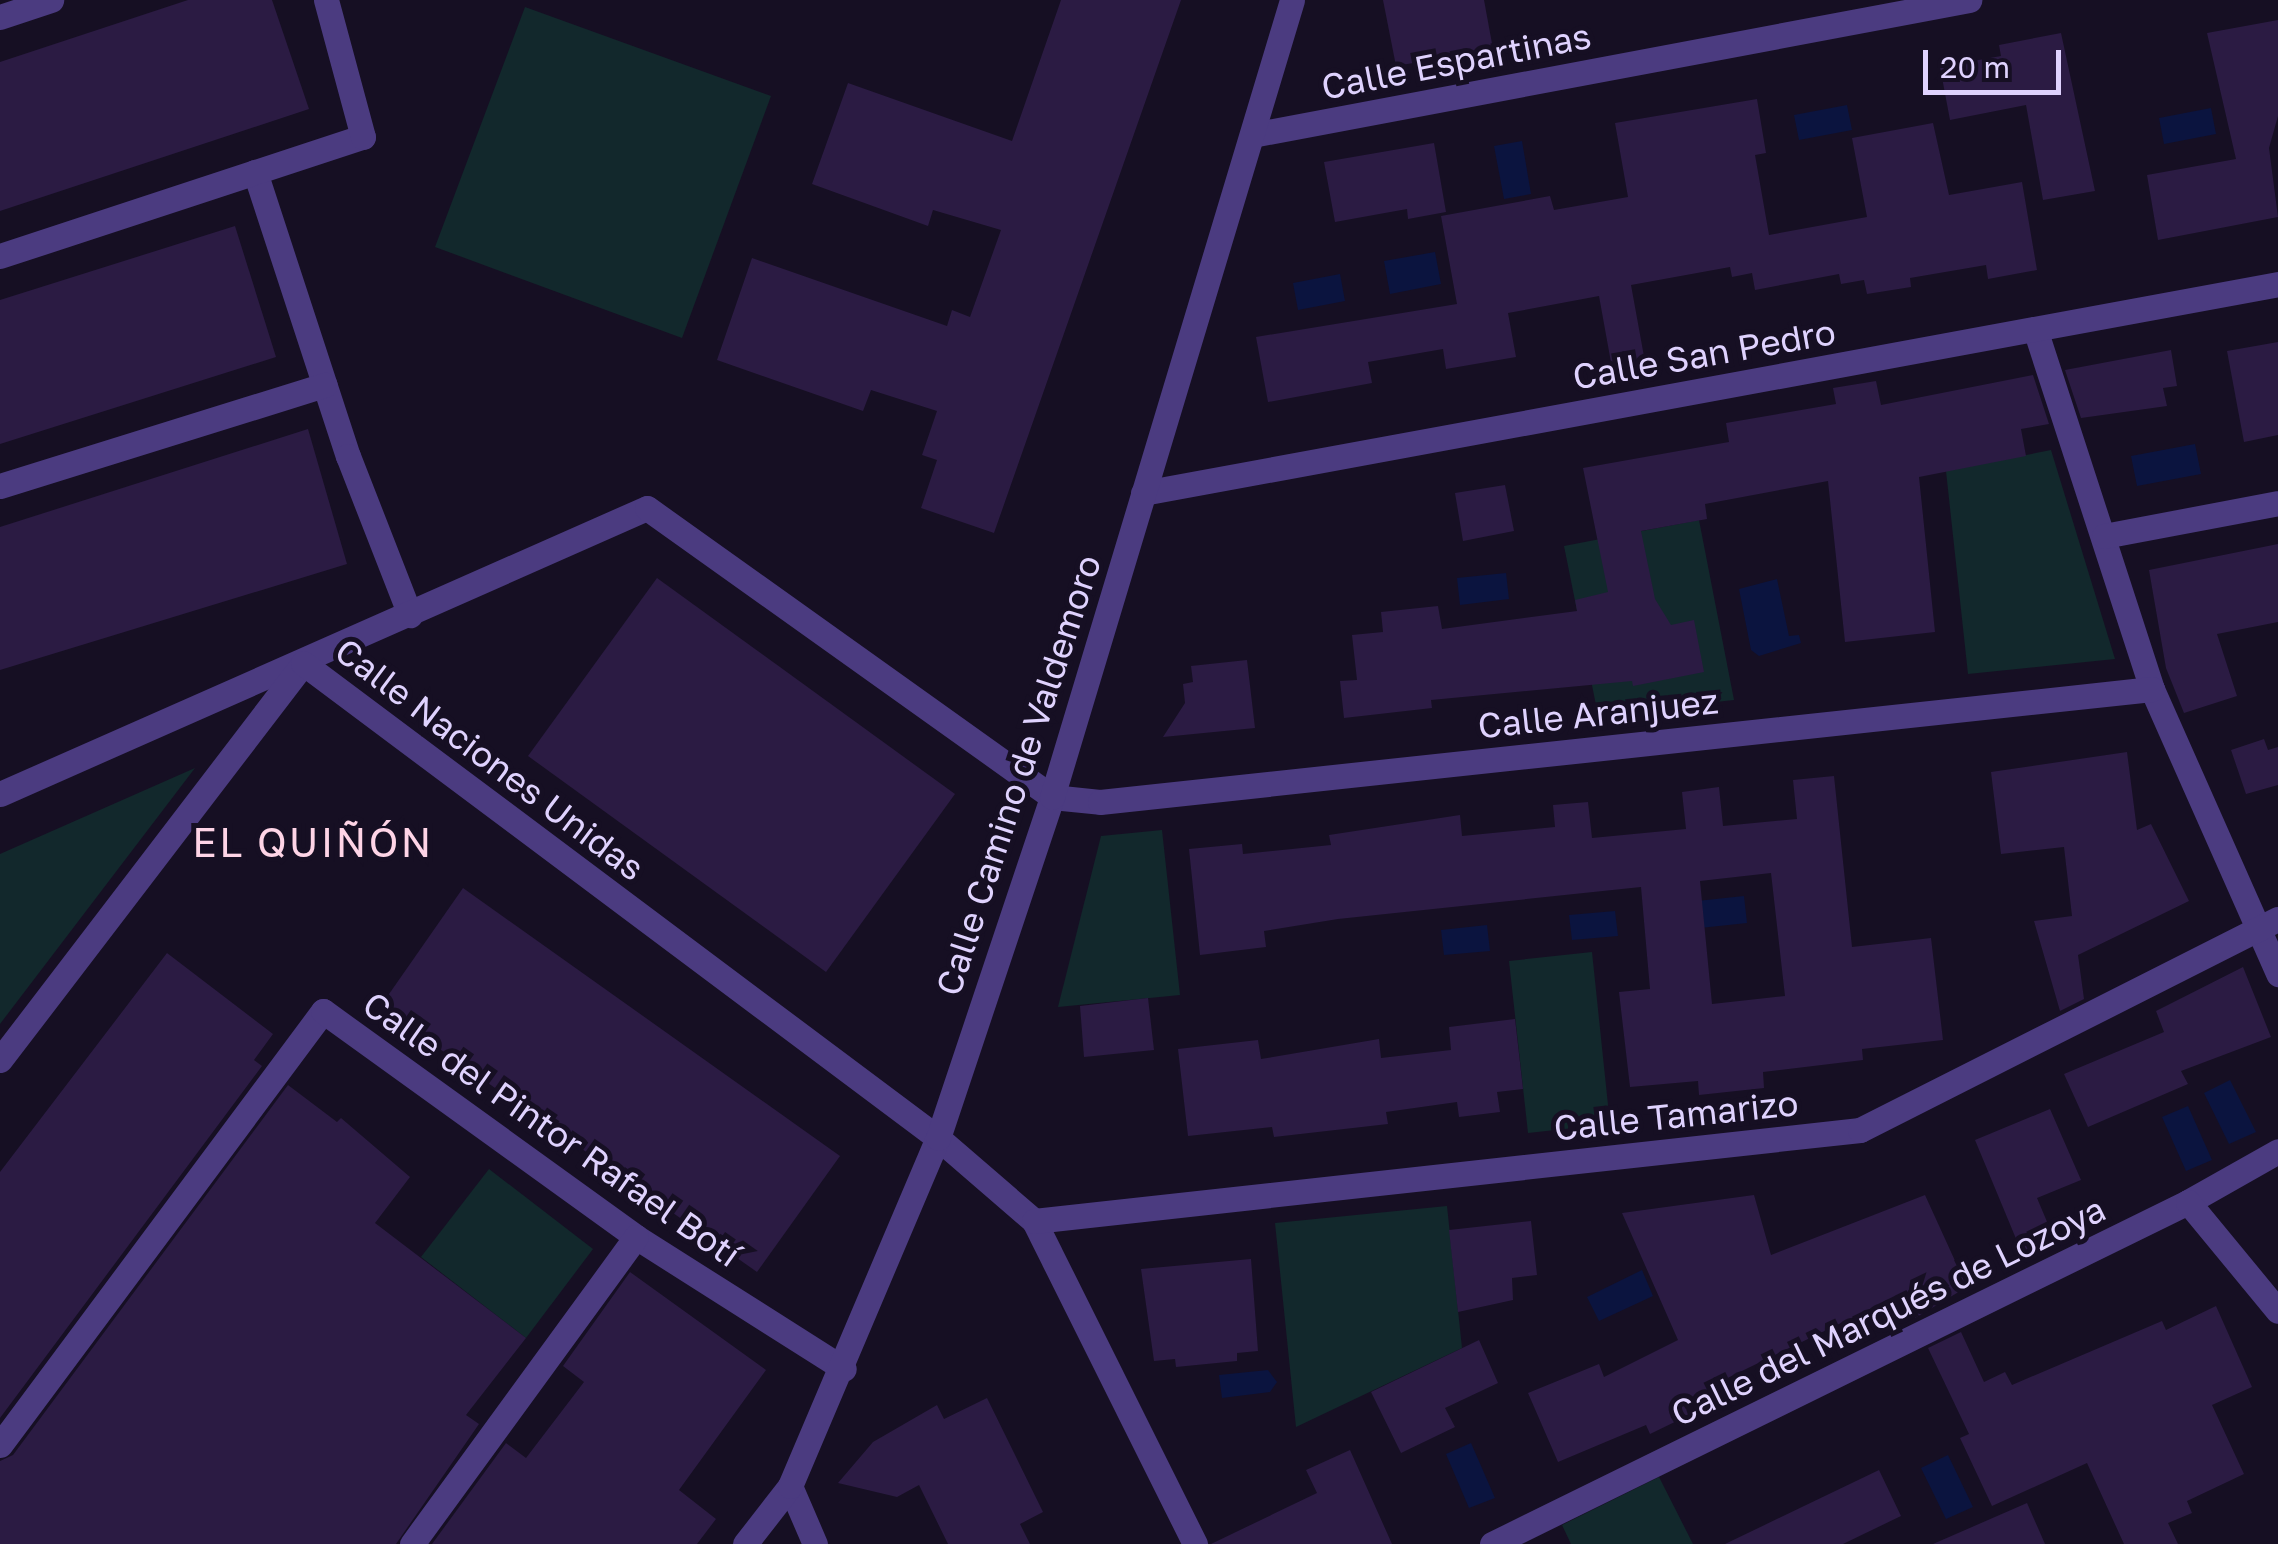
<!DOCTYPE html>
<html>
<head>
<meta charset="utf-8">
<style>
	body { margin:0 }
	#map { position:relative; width:2278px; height:1544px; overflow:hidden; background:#160f23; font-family:"Golos Text",sans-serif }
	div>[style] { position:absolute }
	.green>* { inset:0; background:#12282c }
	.water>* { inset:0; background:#0b143f }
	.building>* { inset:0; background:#2b1b43 }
	.minor>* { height:25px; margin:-12.5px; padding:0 12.5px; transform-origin:12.5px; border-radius:12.5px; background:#4b3b80 }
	span { translate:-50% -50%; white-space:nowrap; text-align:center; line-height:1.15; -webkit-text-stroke:10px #160f23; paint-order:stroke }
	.street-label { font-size:35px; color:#dfd2fe }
	.quarter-label { font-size:40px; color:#fed4e6; letter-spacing:2.5px }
	.scale { position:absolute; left:1923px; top:50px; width:138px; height:45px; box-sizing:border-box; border:5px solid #dfd2fe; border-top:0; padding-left:12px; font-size:30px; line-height:35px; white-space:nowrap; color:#dfd2fe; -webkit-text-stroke:8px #160f23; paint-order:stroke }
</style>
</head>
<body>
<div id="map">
	<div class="green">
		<i style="clip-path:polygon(525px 7px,771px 96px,682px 338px,435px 247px)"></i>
		<i style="clip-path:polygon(2051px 450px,2115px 659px,1968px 674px,1946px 471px)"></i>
		<i style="clip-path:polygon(1699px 520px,1734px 700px,1598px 715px,1564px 546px)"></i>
		<i style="clip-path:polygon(195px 768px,0 1024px,0 854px)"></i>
		<i style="clip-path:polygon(1162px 830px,1180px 995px,1058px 1007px,1101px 836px)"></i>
		<i style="clip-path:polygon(1592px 952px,1610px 1124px,1528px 1133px,1509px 961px)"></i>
		<i style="clip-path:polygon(489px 1169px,593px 1249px,526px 1338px,421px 1257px)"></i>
		<i style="clip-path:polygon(1447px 1206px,1462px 1348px,1296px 1427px,1275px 1223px)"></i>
		<i style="clip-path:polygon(1659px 1477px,1693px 1544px,1571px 1544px,1562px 1525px)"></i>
	</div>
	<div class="water">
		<i style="clip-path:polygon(1847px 105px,1852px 130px,1799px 140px,1794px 115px)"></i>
		<i style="clip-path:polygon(2211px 108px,2216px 134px,2164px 144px,2159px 118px)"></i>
		<i style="clip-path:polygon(1522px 141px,1531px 194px,1504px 199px,1494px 146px)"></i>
		<i style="clip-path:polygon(1435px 252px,1441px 284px,1390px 294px,1384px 261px)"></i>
		<i style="clip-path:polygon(1340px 274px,1345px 301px,1298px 310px,1293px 283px)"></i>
		<i style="clip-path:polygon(2195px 444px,2201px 474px,2137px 486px,2131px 456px)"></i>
		<i style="clip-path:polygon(1506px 573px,1509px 599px,1460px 605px,1457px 578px)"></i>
		<i style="clip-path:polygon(1777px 579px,1789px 636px,1799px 635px,1801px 643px,1759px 656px,1751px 650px,1739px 589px)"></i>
		<i style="clip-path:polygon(1744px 896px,1747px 923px,1700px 928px,1697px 901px)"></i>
		<i style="clip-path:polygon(1615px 911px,1618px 936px,1572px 940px,1569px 915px)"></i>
		<i style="clip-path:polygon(1487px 925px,1490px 951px,1444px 955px,1441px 930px)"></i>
		<i style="clip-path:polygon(2230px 1080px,2256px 1132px,2229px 1144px,2204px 1093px)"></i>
		<i style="clip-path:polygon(2188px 1106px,2212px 1160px,2186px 1171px,2162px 1117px)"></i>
		<i style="clip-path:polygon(1642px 1270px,1653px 1296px,1599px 1321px,1587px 1297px)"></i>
		<i style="clip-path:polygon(1268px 1370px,1277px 1382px,1270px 1392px,1222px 1398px,1219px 1375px)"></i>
		<i style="clip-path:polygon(1471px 1443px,1495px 1498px,1469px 1508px,1446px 1454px)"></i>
		<i style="clip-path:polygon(1948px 1455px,1973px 1507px,1946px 1519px,1921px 1468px)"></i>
	</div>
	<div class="building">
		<i style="clip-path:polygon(188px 0,272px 0,309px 109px,0 211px,0 62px)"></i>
		<i style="clip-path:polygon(1061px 0,1181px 0,994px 533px,921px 508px,937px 460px,922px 455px,937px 411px,871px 390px,863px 411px,717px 360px,752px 258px,947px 326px,952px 310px,970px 317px,1001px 230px,933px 210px,928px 226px,812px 184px,848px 83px,1012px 141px)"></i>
		<i style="clip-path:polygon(1383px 0,1484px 0,1493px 49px,1396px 66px)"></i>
		<i style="clip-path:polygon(2278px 20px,2278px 116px,2269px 148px,2278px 217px,2158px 240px,2147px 175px,2236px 159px,2207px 33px)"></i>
		<i style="clip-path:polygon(2061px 33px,2095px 191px,2043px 200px,2026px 105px,1950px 120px,1940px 67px,2001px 56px,1999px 45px)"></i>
		<i style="clip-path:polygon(1757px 99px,1766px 153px,1755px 155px,1769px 235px,1867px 217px,1852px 138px,1933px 123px,1949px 195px,2022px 182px,2037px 270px,1988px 279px,1986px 265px,1910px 278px,1911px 287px,1867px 294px,1864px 280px,1841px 284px,1839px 274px,1755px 290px,1752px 273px,1732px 277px,1730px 267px,1631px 285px,1645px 362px,1612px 368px,1599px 296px,1508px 313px,1516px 357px,1446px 369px,1443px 349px,1368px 362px,1372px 383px,1268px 402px,1256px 337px,1457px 304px,1441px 216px,1550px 196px,1554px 210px,1628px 197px,1615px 123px)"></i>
		<i style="clip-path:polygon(1434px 143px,1446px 212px,1408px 219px,1407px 209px,1335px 222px,1324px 162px)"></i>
		<i style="clip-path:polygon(235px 226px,276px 357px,0 444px,0 300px)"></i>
		<i style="clip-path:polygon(2278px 342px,2278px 435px,2244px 442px,2227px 351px)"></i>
		<i style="clip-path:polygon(2171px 350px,2177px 386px,2163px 388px,2167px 406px,2081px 418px,2065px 370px)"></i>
		<i style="clip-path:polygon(2033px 375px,2049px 424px,2021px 429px,2026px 456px,1919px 477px,1935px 632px,1845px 642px,1828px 481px,1705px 504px,1707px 519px,1641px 531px,1655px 599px,1671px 625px,1694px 620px,1704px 672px,1633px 686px,1632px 681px,1431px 700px,1432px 708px,1344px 718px,1340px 681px,1357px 680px,1352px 635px,1383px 632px,1381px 612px,1438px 606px,1442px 629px,1577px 611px,1575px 600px,1608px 592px,1583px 468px,1729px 442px,1726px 423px,1836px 404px,1833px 388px,1876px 381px,1881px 405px)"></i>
		<i style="clip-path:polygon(308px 429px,347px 564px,0 670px,0 527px)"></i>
		<i style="clip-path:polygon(1505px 485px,1514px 531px,1463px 541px,1455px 493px)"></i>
		<i style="clip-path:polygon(2278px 544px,2278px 622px,2217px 634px,2237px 696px,2184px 713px,2166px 668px,2149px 570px)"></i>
		<i style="clip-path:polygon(657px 578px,955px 794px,826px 972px,528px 756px)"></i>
		<i style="clip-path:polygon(1247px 660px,1255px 728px,1163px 737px,1185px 703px,1183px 684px,1193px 682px,1191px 666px)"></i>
		<i style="clip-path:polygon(2264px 739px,2268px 750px,2278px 747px,2278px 785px,2246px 794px,2231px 750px)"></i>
		<i style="clip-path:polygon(2127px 752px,2137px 830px,2151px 824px,2189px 901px,2078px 955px,2084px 999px,2060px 1011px,2034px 921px,2072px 916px,2064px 847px,2001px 854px,1991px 772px)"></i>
		<i style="clip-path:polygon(evenodd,1834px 776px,1852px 947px,1931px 938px,1943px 1040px,1862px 1049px,1863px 1060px,1763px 1072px,1764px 1088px,1699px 1095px,1698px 1081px,1630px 1087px,1619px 992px,1650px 989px,1641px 887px,1338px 919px,1264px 931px,1266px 947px,1200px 955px,1189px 849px,1242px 844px,1243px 854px,1331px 845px,1329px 835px,1460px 815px,1462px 836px,1555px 827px,1553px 805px,1588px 802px,1592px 838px,1686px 829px,1682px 792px,1719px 787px,1723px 826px,1797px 819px,1793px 780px,1834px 776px,1771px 873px,1785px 996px,1712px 1004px,1700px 881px,1771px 873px)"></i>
		<i style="clip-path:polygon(463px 888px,840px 1156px,757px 1272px,380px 1007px)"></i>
		<i style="clip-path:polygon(167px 953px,273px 1034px,254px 1060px,262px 1066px,0 1418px,0 1172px)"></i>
		<i style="clip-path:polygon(2243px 967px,2271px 1037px,2181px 1071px,2188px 1084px,2088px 1127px,2064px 1074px,2164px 1032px,2156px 1011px)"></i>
		<i style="clip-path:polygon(1148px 998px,1154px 1050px,1084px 1057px,1080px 1006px)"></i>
		<i style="clip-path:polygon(1515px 1019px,1523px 1089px,1497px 1092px,1500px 1112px,1459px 1117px,1457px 1102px,1386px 1112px,1388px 1124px,1274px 1137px,1272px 1127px,1188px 1136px,1178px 1049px,1258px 1040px,1261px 1059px,1379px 1039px,1381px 1058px,1451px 1050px,1449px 1027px)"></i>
		<i style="clip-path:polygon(288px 1085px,337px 1122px,341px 1118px,410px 1177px,375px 1223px,526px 1338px,466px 1415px,479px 1424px,396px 1544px,0 1544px,0 1461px,13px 1455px)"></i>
		<i style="clip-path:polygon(2050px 1109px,2081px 1180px,2037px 1198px,2056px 1243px,2024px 1258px,1975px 1140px)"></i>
		<i style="clip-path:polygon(1754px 1195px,1771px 1255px,1925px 1195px,1967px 1287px,1915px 1318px,1903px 1293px,1709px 1387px,1716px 1402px,1650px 1434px,1646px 1425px,1558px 1462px,1528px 1393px,1599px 1364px,1604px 1377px,1678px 1340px,1622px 1213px)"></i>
		<i style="clip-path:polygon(1531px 1221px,1537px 1275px,1512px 1278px,1513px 1300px,1458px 1312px,1449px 1230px)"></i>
		<i style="clip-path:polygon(1251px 1259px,1258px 1351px,1237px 1353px,1237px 1361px,1176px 1367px,1175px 1359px,1154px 1361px,1141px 1269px)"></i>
		<i style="clip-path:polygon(630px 1272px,766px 1370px,679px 1490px,716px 1519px,697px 1544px,432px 1544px,506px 1443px,526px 1458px,584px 1382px,563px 1366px)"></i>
		<i style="clip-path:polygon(2216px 1306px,2252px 1387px,2212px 1405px,2244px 1474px,2187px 1501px,2192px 1513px,2168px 1523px,2178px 1544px,2124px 1544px,2087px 1463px,1992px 1506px,1960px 1438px,1969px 1434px,1928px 1348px,1961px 1332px,1984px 1382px,2005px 1372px,2012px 1385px,2162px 1321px,2166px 1330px)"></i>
		<i style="clip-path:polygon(1479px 1340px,1498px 1383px,1445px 1408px,1455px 1427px,1401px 1453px,1371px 1392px)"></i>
		<i style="clip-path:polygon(987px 1398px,1043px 1512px,1020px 1524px,1030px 1544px,948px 1544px,919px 1485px,897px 1497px,838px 1483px,873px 1442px,937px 1405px,944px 1419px)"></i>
		<i style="clip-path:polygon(1350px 1450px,1392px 1544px,1211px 1544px,1317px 1493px,1306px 1470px)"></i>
		<i style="clip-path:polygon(1879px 1470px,1901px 1516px,1843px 1544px,1725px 1544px)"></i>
		<i style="clip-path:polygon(2027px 1503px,2045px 1544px,1933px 1544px)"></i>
	</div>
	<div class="minor">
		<i style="left:0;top:17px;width:54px;rotate:-18.4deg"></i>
		<i style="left:1252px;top:135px;width:730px;rotate:-10.66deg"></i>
		<i style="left:255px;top:172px;width:299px;rotate:71.9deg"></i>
		<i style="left:348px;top:456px;width:171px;rotate:68.7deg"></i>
		<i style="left:0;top:256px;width:382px;rotate:-18.2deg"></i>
		<i style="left:363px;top:137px;width:142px;rotate:-105.1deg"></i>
		<i style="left:2035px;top:329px;width:379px;rotate:72deg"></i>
		<i style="left:2152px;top:689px;width:312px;rotate:66.1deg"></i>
		<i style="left:0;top:486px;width:340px;rotate:-17.3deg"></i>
		<i style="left:1143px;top:493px;width:1154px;rotate:-10.43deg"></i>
		<i style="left:2104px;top:536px;width:177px;rotate:-10.7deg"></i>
		<i style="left:0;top:794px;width:707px;rotate:-23.85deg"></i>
		<i style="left:647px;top:508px;width:498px;rotate:35.5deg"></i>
		<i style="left:1052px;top:797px;width:48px;rotate:5.9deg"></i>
		<i style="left:1100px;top:802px;width:1058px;rotate:-6.13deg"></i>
		<i style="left:0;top:1060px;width:499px;rotate:-52.6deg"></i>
		<i style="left:303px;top:663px;width:793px;rotate:36.8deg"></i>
		<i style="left:938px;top:1138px;width:127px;rotate:40.8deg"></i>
		<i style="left:1034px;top:1221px;width:361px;rotate:63.5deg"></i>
		<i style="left:2188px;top:1202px;width:103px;rotate:-29.5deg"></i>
		<i style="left:1034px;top:1221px;width:831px;rotate:-6.29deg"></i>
		<i style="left:1860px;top:1130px;width:468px;rotate:-26.8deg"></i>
		<i style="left:0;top:1445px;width:541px;rotate:-53.34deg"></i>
		<i style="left:323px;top:1011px;width:386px;rotate:35.8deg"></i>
		<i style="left:636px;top:1237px;width:246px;rotate:32.4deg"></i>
		<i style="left:790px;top:1486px;width:63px;rotate:66.7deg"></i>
		<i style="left:412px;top:1544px;width:380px;rotate:-53.9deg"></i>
		<i style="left:745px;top:1544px;width:73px;rotate:-52.2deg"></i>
		<i style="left:790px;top:1486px;width:378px;rotate:-67deg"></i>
		<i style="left:938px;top:1138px;width:360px;rotate:-71.5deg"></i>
		<i style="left:1052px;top:797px;width:832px;rotate:-73.24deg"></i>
		<i style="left:1492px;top:1544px;width:775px;rotate:-26.17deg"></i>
		<i style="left:2188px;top:1202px;width:141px;rotate:50.5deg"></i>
	</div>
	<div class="street-label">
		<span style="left:1456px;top:61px;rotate:-11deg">Calle Espartinas</span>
		<span style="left:1704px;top:354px;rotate:-10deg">Calle San Pedro</span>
		<span style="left:1598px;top:713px;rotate:-6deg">Calle Aranjuez</span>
		<span style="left:490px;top:759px;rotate:37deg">Calle Naciones Unidas</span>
		<span style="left:1018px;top:775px;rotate:-72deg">Calle Camino de Valdemoro</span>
		<span style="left:1676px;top:1115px;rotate:-6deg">Calle Tamarizo</span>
		<span style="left:552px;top:1129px;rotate:35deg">Calle del Pintor Rafael Botí</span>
		<span style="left:1888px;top:1311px;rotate:-26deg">Calle del Marqués de Lozoya</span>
	</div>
	<div class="quarter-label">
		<span style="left:313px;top:842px">EL QUIÑÓN</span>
	</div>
	<div class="scale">20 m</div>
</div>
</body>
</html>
